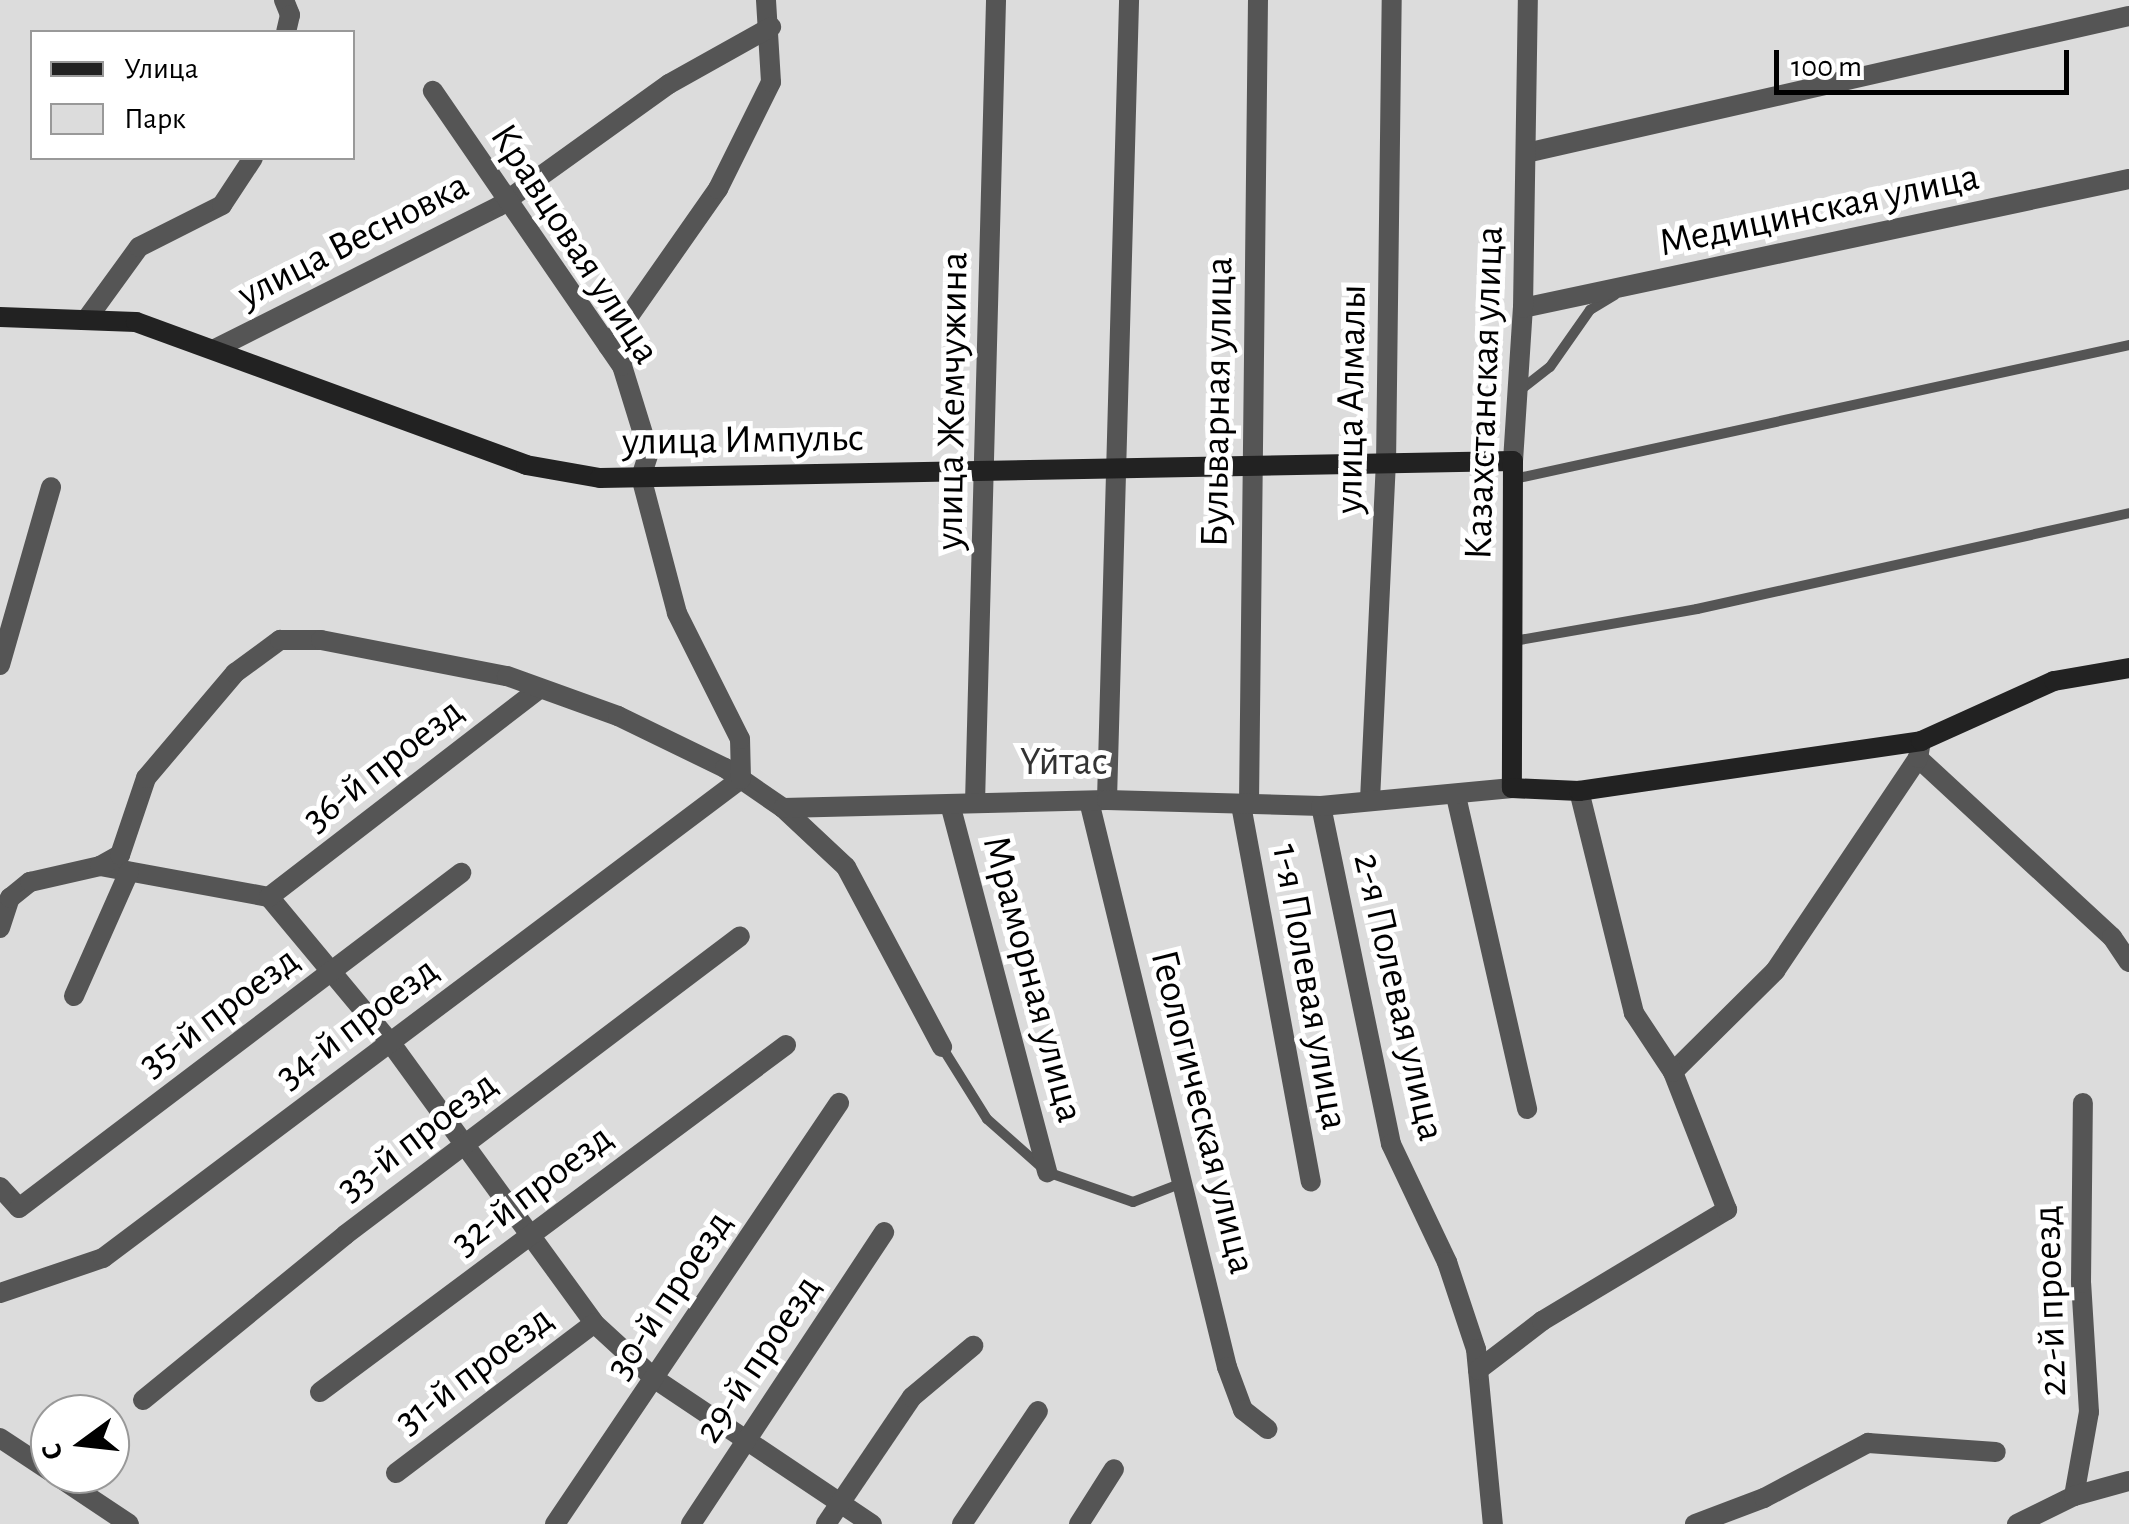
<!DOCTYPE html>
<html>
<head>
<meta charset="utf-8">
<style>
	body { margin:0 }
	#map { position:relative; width:2129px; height:1524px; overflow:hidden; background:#fff; font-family:"Alegreya Sans",sans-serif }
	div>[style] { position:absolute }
	.green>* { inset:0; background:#dcdcdc }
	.lane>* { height:10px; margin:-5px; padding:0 5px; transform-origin:5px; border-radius:5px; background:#555 }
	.street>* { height:20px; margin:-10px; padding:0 10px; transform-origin:10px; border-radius:10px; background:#555 }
	.secondary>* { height:20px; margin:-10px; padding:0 10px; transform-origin:10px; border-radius:10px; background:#222 }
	span { translate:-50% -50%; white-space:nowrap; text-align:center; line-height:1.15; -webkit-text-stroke:10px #fff; paint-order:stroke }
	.street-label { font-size:40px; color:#000 }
	.park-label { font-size:40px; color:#333 }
	.legend { position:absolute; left:30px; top:30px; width:325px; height:130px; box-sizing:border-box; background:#fff; border:2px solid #999; margin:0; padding:12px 18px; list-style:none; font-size:30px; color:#000 }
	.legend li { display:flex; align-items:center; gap:20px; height:50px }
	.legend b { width:50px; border:2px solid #999 }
	.north { position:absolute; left:30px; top:1394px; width:100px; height:100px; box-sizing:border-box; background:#fff; border:2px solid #999; border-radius:50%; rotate:255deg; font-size:28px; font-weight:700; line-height:40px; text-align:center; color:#000 }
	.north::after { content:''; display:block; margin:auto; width:35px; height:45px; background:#000; clip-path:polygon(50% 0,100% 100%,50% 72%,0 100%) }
	.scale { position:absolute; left:1774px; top:50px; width:295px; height:45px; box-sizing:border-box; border:5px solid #000; border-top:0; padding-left:12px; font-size:30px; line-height:35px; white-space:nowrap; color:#000; -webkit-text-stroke:8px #fff; paint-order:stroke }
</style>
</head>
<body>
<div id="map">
	<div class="green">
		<i style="clip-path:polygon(evenodd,0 0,2129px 0,2129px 1524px,0 1524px,0 0,32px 32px,352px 32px,352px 158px,32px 158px,32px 32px,0 0,50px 1414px,110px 1414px,110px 1474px,50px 1474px,50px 1414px)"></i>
	</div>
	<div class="lane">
		<i style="left:1519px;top:391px;width:39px;rotate:-38deg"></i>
		<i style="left:1550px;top:367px;width:70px;rotate:-54.9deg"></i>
		<i style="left:1590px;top:310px;width:29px;rotate:-31deg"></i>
		<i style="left:1514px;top:479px;width:629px;rotate:-12.29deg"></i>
		<i style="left:1514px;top:641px;width:186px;rotate:-9.9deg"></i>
		<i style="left:1697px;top:609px;width:443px;rotate:-12.5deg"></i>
		<i style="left:942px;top:1047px;width:85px;rotate:58deg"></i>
		<i style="left:987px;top:1119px;width:80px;rotate:41.5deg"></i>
		<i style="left:1047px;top:1172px;width:91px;rotate:19.2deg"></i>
		<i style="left:1133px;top:1202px;width:53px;rotate:-21.2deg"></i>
	</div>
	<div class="street">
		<i style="left:284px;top:0;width:16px;rotate:68deg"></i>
		<i style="left:290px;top:15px;width:17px;rotate:103deg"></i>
		<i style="left:1526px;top:153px;width:618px;rotate:-12.8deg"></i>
		<i style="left:1523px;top:308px;width:620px;rotate:-12.02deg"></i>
		<i style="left:86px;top:320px;width:90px;rotate:-54deg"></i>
		<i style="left:139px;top:247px;width:93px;rotate:-26.8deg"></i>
		<i style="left:222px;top:205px;width:56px;rotate:-56.6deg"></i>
		<i style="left:608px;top:346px;width:192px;rotate:-55deg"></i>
		<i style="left:718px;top:189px;width:119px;rotate:-63.6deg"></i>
		<i style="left:771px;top:82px;width:82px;rotate:-93.5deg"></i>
		<i style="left:215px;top:349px;width:318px;rotate:-26.7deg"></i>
		<i style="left:499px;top:206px;width:209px;rotate:-35.7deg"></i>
		<i style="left:669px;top:84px;width:117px;rotate:-29.2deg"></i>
		<i style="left:1513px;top:461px;width:153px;rotate:-86.3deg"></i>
		<i style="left:1523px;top:308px;width:308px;rotate:-89.1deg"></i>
		<i style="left:0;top:665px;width:185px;rotate:-74deg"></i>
		<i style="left:1918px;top:758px;width:264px;rotate:42.7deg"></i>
		<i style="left:2112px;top:937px;width:30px;rotate:56deg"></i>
		<i style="left:1456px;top:796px;width:321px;rotate:77.2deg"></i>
		<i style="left:1107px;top:800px;width:800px;rotate:-88.42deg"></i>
		<i style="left:1370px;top:800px;width:334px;rotate:-87.3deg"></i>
		<i style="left:1386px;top:466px;width:466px;rotate:-89.3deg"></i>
		<i style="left:1089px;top:801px;width:583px;rotate:76.3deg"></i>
		<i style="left:1227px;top:1367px;width:46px;rotate:69.6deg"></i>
		<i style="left:1243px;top:1410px;width:31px;rotate:38deg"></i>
		<i style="left:975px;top:803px;width:803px;rotate:-88.5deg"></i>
		<i style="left:950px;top:804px;width:381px;rotate:75.2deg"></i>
		<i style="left:1249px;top:804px;width:804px;rotate:-89.36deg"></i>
		<i style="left:1241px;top:805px;width:383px;rotate:79.5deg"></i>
		<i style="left:1321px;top:806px;width:345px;rotate:78.3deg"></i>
		<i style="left:1391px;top:1144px;width:131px;rotate:64.6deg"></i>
		<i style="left:1447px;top:1262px;width:92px;rotate:71.6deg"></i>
		<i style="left:1476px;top:1349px;width:176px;rotate:84.5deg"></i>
		<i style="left:783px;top:808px;width:86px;rotate:43.1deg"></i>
		<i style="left:846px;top:867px;width:204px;rotate:61.9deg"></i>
		<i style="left:100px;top:866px;width:172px;rotate:10.4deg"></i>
		<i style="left:269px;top:897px;width:189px;rotate:50.2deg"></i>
		<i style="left:390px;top:1042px;width:347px;rotate:54deg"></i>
		<i style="left:594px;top:1323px;width:83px;rotate:42.6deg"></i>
		<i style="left:655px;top:1379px;width:261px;rotate:33.8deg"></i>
		<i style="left:269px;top:897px;width:342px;rotate:-37.6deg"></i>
		<i style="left:0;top:928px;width:32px;rotate:-72deg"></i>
		<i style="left:10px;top:898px;width:26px;rotate:-39deg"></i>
		<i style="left:30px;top:882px;width:72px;rotate:-12.9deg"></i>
		<i style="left:100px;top:866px;width:23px;rotate:-29deg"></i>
		<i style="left:120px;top:855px;width:81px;rotate:-71.3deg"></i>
		<i style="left:146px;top:778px;width:138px;rotate:-49.7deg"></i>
		<i style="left:235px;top:673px;width:56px;rotate:-36.3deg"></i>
		<i style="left:280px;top:640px;width:41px"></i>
		<i style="left:321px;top:640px;width:189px;rotate:11deg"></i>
		<i style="left:507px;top:676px;width:118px;rotate:19.8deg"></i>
		<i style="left:618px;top:716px;width:119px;rotate:25.9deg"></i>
		<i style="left:725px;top:768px;width:70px;rotate:34.6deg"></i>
		<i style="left:783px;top:808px;width:324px;rotate:-1.4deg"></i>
		<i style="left:1107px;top:800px;width:214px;rotate:1.6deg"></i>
		<i style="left:1321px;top:806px;width:192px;rotate:-5.4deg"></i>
		<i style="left:74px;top:996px;width:136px;rotate:-66.1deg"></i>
		<i style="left:1673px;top:1072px;width:144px;rotate:-44.7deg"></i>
		<i style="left:1775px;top:971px;width:257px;rotate:-56.1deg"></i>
		<i style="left:1918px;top:758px;width:17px;rotate:-80deg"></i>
		<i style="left:0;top:1187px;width:28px;rotate:48deg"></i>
		<i style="left:19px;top:1208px;width:555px;rotate:-37.16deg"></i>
		<i style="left:0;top:1293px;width:109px;rotate:-18.8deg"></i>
		<i style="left:103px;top:1258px;width:798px;rotate:-36.9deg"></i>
		<i style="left:741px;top:779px;width:40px;rotate:-91.4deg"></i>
		<i style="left:740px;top:739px;width:141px;rotate:-116.6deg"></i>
		<i style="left:677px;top:613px;width:141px;rotate:-104.8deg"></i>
		<i style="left:641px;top:477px;width:25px;rotate:-72deg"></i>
		<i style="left:649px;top:453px;width:91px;rotate:-107.2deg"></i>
		<i style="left:622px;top:366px;width:334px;rotate:-124.5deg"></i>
		<i style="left:1478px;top:1370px;width:81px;rotate:-37.4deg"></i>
		<i style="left:1542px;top:1321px;width:216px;rotate:-31deg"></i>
		<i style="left:1727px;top:1210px;width:148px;rotate:-111.4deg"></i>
		<i style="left:1673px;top:1072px;width:71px;rotate:-123.5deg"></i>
		<i style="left:1634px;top:1013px;width:229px;rotate:-103.9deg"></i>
		<i style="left:320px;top:1392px;width:581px;rotate:-36.67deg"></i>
		<i style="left:143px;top:1400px;width:261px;rotate:-39.2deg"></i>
		<i style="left:345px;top:1235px;width:495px;rotate:-37.1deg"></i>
		<i style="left:0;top:1438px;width:60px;rotate:33.4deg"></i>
		<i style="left:396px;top:1473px;width:248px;rotate:-37.1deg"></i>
		<i style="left:54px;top:1474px;width:90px;rotate:33.7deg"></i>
		<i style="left:2074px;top:1496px;width:85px;rotate:-79.9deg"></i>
		<i style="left:2089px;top:1412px;width:129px;rotate:-93.5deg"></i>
		<i style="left:2081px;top:1283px;width:180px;rotate:-89.4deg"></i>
		<i style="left:555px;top:1524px;width:508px;rotate:-56deg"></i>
		<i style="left:691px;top:1524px;width:350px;rotate:-56.5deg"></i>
		<i style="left:826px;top:1524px;width:153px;rotate:-55.9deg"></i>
		<i style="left:912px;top:1397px;width:80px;rotate:-39.9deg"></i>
		<i style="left:962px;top:1524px;width:136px;rotate:-56.1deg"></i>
		<i style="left:1079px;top:1524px;width:65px;rotate:-57.5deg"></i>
		<i style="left:1695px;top:1524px;width:74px;rotate:-20.6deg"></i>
		<i style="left:1764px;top:1498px;width:118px;rotate:-27.9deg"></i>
		<i style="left:1868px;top:1443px;width:128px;rotate:4deg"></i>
		<i style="left:2017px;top:1524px;width:64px;rotate:-26.2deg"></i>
		<i style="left:2074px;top:1496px;width:57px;rotate:-15.3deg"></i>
	</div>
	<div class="secondary">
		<i style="left:0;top:317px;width:136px;rotate:2.1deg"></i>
		<i style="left:136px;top:322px;width:415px;rotate:20.1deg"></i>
		<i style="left:526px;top:465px;width:75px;rotate:10deg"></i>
		<i style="left:600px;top:478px;width:913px;rotate:-1.07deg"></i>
		<i style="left:1513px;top:461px;width:327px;rotate:90.2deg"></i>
		<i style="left:1512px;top:788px;width:67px;rotate:2.6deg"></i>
		<i style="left:1579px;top:791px;width:346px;rotate:-8.3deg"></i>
		<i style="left:1921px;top:741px;width:146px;rotate:-24.3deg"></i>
		<i style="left:2054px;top:681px;width:76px;rotate:-9.8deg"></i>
	</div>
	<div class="street-label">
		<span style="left:1819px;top:210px;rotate:-12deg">Медицинская улица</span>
		<span style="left:353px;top:240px;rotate:-27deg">улица Весновка</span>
		<span style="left:575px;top:244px;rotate:57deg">Кравцовая улица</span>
		<span style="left:1484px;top:393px;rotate:-88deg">Казахстанская улица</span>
		<span style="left:1351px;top:399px;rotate:-89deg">улица Алмалы</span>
		<span style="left:952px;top:401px;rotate:-89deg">улица Жемчужина</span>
		<span style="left:1217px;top:402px;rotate:-89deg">Бульварная улица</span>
		<span style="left:743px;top:440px;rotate:-1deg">улица Импульс</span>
		<span style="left:383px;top:765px;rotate:-38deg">36-й проезд</span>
		<span style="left:1033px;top:979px;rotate:75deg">Мраморная улица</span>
		<span style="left:1310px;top:987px;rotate:80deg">1-я Полевая улица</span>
		<span style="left:1399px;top:997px;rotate:77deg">2-я Полевая улица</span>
		<span style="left:219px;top:1012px;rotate:-37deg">35-й проезд</span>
		<span style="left:357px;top:1023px;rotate:-37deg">34-й проезд</span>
		<span style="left:1203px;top:1112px;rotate:76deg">Геологическая улица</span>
		<span style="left:417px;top:1136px;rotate:-37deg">33-й проезд</span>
		<span style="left:532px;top:1190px;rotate:-37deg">32-й проезд</span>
		<span style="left:669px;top:1295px;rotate:-56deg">30-й проезд</span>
		<span style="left:2050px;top:1301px;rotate:-92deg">22-й проезд</span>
		<span style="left:758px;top:1359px;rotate:-56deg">29-й проезд</span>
		<span style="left:474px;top:1370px;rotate:-37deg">31-й проезд</span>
	</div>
	<div class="park-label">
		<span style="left:1064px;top:762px">Үйтас</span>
	</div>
	<ul class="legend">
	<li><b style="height:12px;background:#222"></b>Улица</li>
	<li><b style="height:28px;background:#dcdcdc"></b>Парк</li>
	</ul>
	<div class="north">С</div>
	<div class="scale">100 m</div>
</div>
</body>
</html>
